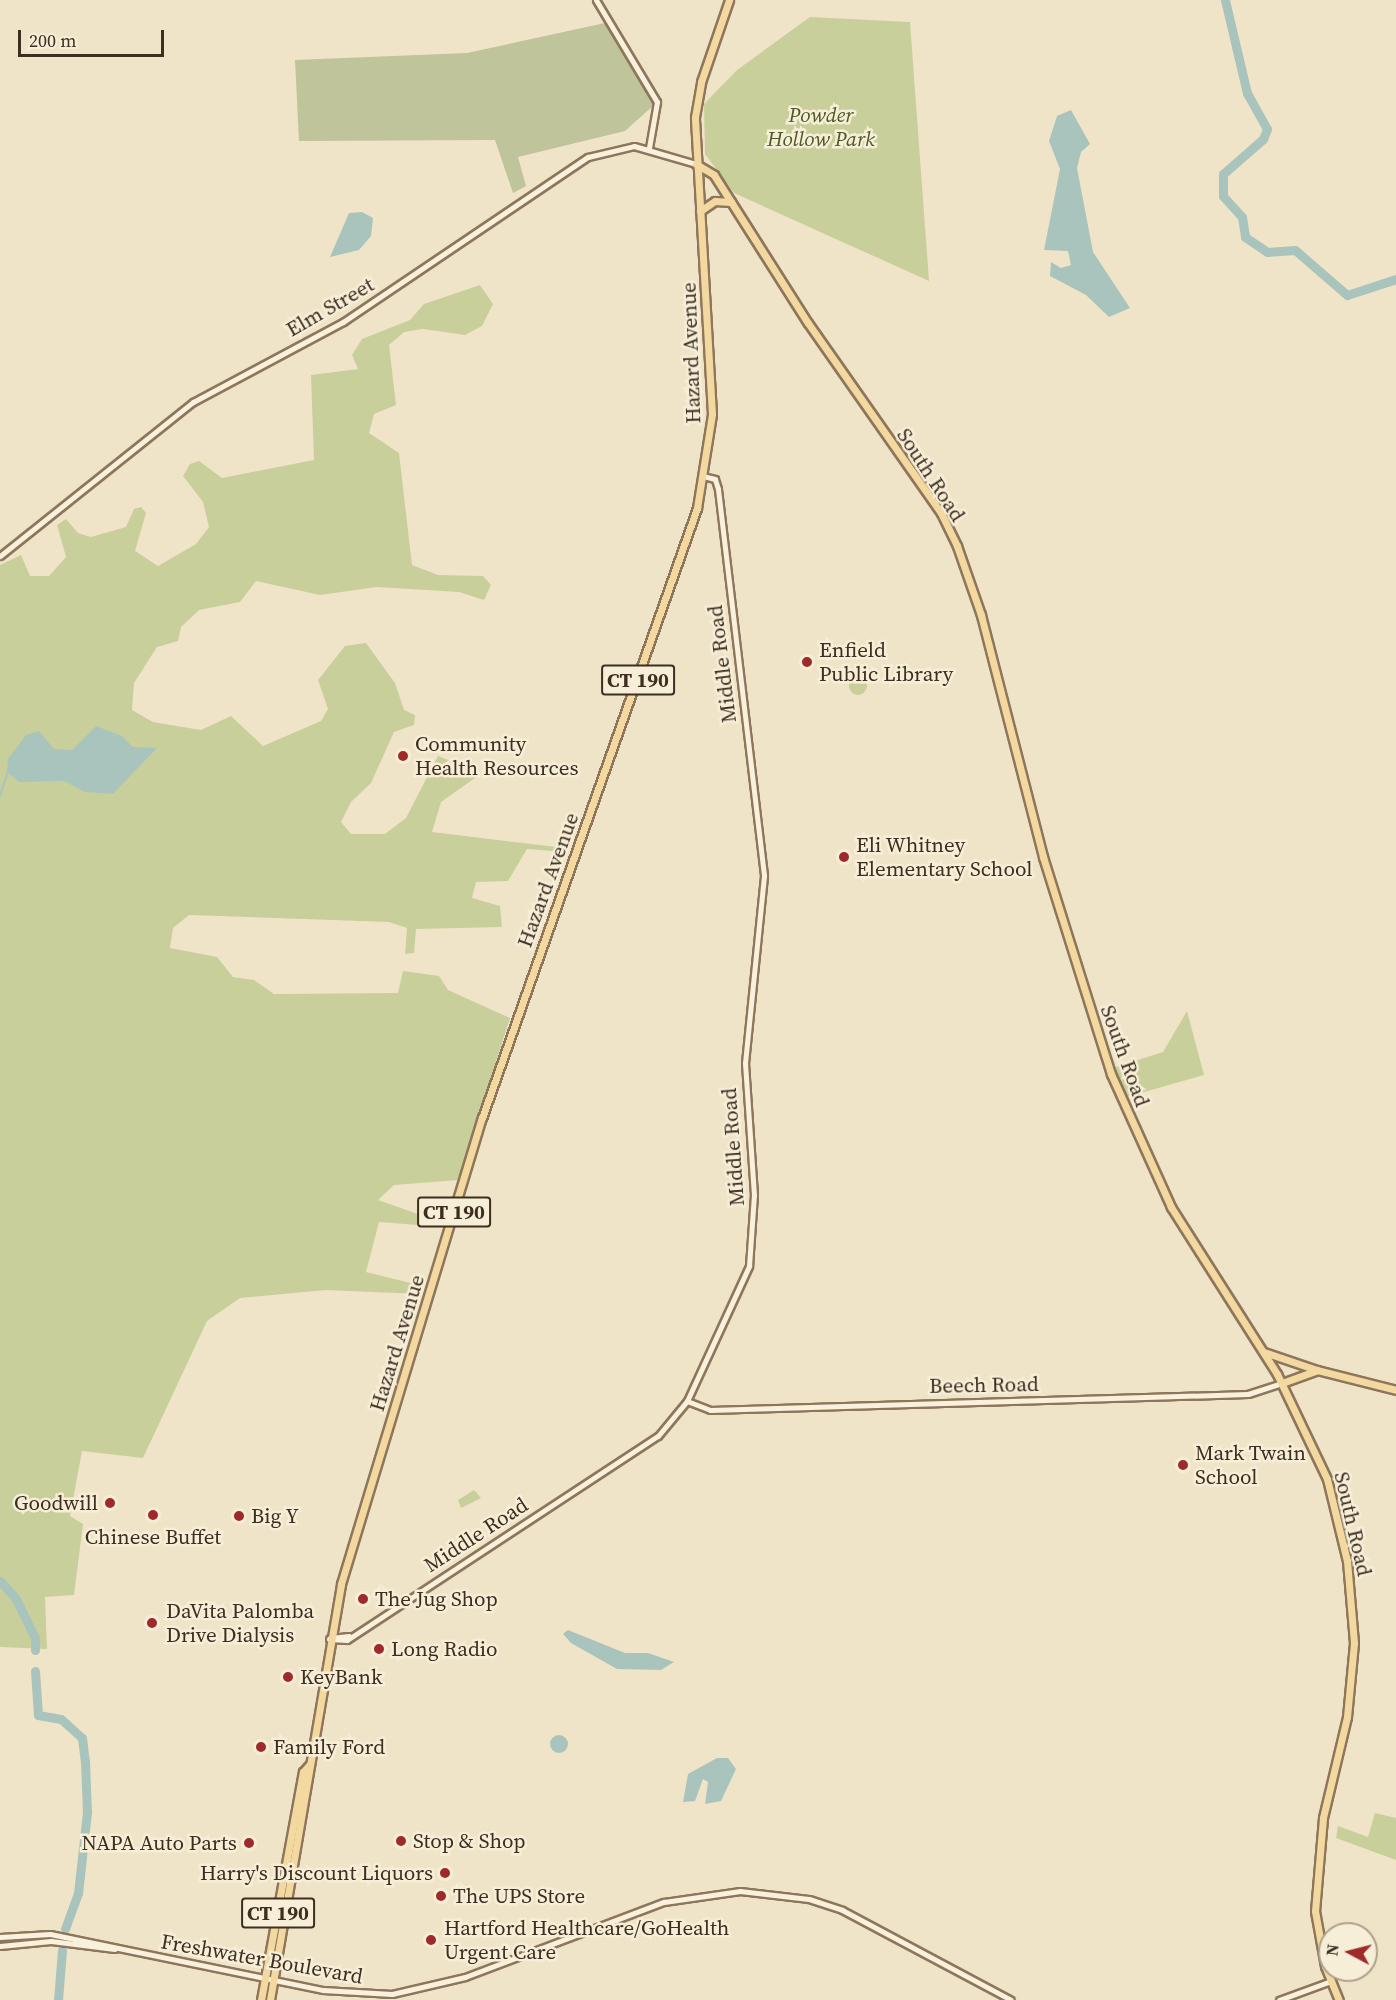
<!DOCTYPE html>
<html>
<head>
<meta charset="utf-8">
<style>
	body { margin:0 }
	#map { position:relative; width:1396px; height:2000px; overflow:hidden; background:#f0e4c8; font-family:"Source Serif 4",serif }
	div>[style] { position:absolute }
	.green>* { inset:0; background:#c9cf9b }
	.round { border-radius:50% }
	.cemetery>* { inset:0; background:#bfc49a }
	.water>* { inset:0; background:#a9c4bc }
	.stream>* { height:1.5px; margin:-0.75px; padding:0 0.75px; transform-origin:0.75px; border-radius:0.75px; background:#a9c4bc }
	.river>* { height:9px; margin:-4.5px; padding:0 4.5px; transform-origin:4.5px; border-radius:4.5px; background:#a9c4bc }
	.roads { filter:drop-shadow(2px 0 #8d765c) drop-shadow(-2px 0 #8d765c) drop-shadow(0 2px #8d765c) drop-shadow(0 -2px #8d765c) }
	.minor>* { height:5px; margin:-2.5px; padding:0 2.5px; transform-origin:2.5px; border-radius:2.5px; background:#faf1dc }
	.major>* { height:7px; margin:-3.5px; padding:0 3.5px; transform-origin:3.5px; border-radius:3.5px; background:#f3d9a0 }
	.dots>* { width:16px; height:16px; translate:-50% -50%; box-sizing:border-box; border:3px solid #f7eed8; border-radius:50% }
	span { translate:-50% -50%; white-space:nowrap; text-align:center; line-height:1.15; -webkit-text-stroke:5px #f7eed8; paint-order:stroke }
	.shield-label span { padding:2px 4px; background:#f7eed8; border:2px solid; border-radius:4px; -webkit-text-stroke-width:0 }
	.shield-label { font-size:20px; color:#3d2e20; font-weight:700 }
	.park-label { font-size:21px; color:#4d5a26; font-style:italic }
	.street-label { font-size:21px; color:#3d2e20 }
	.poi-label { font-size:21px; color:#3d2e20 }
	.left { translate:0 -50%; text-align:left }
	.right { translate:-100% -50%; text-align:right }
	.north { position:absolute; left:1318px; top:1922px; width:60px; height:60px; box-sizing:border-box; background:#f7eed8; border:2px solid #ada18e; border-radius:50%; rotate:277deg; font-size:16px; font-weight:700; line-height:24px; text-align:center; color:#3d2e20 }
	.north::after { content:''; display:block; margin:auto; width:21px; height:27px; background:#9e2a2b; clip-path:polygon(50% 0,100% 100%,50% 72%,0 100%) }
	.scale { position:absolute; left:18px; top:30px; width:146px; height:27px; box-sizing:border-box; border:3px solid #3d2e20; border-top:0; padding-left:8px; font-size:18px; line-height:21px; white-space:nowrap; color:#3d2e20; -webkit-text-stroke:4px #f7eed8; paint-order:stroke }
</style>
</head>
<body>
<div id="map">
	<div class="green">
		<i style="clip-path:polygon(810px 17px,910px 22px,929px 281px,734px 193px,705px 154px,704px 104px,737px 70px)"></i>
		<i style="clip-path:polygon(480px 285px,493px 304px,482px 326px,465px 335px,423px 329px,404px 332px,389px 345px,396px 405px,374px 414px,369px 433px,399px 453px,412px 565px,438px 575px,483px 576px,491px 585px,484px 600px,459px 592px,377px 587px,320px 595px,256px 581px,240px 602px,199px 610px,181px 627px,178px 641px,157px 647px,134px 683px,132px 710px,153px 722px,201px 730px,231px 716px,263px 746px,321px 721px,328px 709px,318px 680px,345px 646px,366px 643px,395px 683px,404px 710px,415px 715px,414px 725px,394px 732px,371px 783px,351px 802px,341px 822px,351px 834px,385px 834px,406px 818px,438px 756px,474px 770px,475px 778px,441px 802px,432px 832px,565px 848px,564px 852px,527px 849px,508px 881px,476px 882px,472px 898px,500px 906px,502px 927px,416px 929px,414px 953px,405px 954px,407px 928px,389px 922px,189px 915px,173px 928px,170px 948px,217px 957px,233px 977px,254px 980px,274px 994px,398px 993px,403px 971px,439px 976px,448px 990px,510px 1018px,458px 1180px,394px 1185px,378px 1200px,432px 1219px,431px 1226px,379px 1222px,366px 1272px,423px 1286px,420px 1294px,326px 1290px,240px 1298px,207px 1321px,143px 1458px,82px 1451px,70px 1516px,83px 1524px,74px 1595px,45px 1597px,47px 1649px,0 1647px,0 565px,21px 555px,30px 576px,49px 576px,66px 557px,57px 525px,66px 519px,78px 533px,91px 537px,126px 527px,134px 509px,141px 507px,146px 513px,135px 551px,158px 566px,196px 544px,209px 527px,203px 502px,183px 476px,190px 464px,199px 461px,222px 478px,314px 460px,311px 375px,358px 369px,352px 355px,362px 339px,410px 320px,424px 304px)"></i>
		<i class="round" style="left:849px;top:677px;width:18px;height:18px"></i>
		<i style="clip-path:polygon(1187px 1011px,1204px 1075px,1116px 1100px,1106px 1070px,1163px 1052px)"></i>
		<i style="clip-path:polygon(474px 1490px,481px 1498px,461px 1508px,458px 1500px)"></i>
		<i style="clip-path:polygon(1375px 1813px,1396px 1818px,1396px 1860px,1336px 1838px,1338px 1826px,1368px 1837px)"></i>
	</div>
	<div class="cemetery">
		<i style="clip-path:polygon(605px 23px,654px 105px,625px 131px,518px 157px,526px 186px,513px 193px,495px 140px,299px 141px,295px 60px,467px 53px)"></i>
	</div>
	<div class="water">
		<i style="clip-path:polygon(1071px 110px,1090px 144px,1081px 152px,1077px 168px,1093px 252px,1130px 308px,1109px 317px,1086px 295px,1050px 276px,1051px 262px,1061px 268px,1071px 265px,1068px 251px,1044px 250px,1060px 169px,1049px 141px,1057px 116px)"></i>
		<i style="clip-path:polygon(362px 212px,373px 218px,371px 236px,359px 250px,330px 257px,349px 213px)"></i>
		<i style="clip-path:polygon(96px 726px,122px 736px,133px 747px,157px 748px,113px 794px,85px 792px,64px 781px,19px 782px,7px 772px,8px 759px,26px 735px,39px 731px,54px 749px,72px 750px)"></i>
		<i style="clip-path:polygon(568px 1630px,625px 1653px,648px 1653px,674px 1662px,661px 1670px,617px 1669px,571px 1643px,563px 1634px)"></i>
		<i class="round" style="left:550px;top:1735px;width:18px;height:18px"></i>
		<i style="clip-path:polygon(717px 1758px,728px 1758px,736px 1769px,721px 1801px,705px 1804px,708px 1782px,703px 1779px,695px 1801px,683px 1802px,688px 1774px)"></i>
	</div>
	<div class="stream">
		<i style="left:0;top:796px;width:25px;rotate:-72deg"></i>
	</div>
	<div class="river">
		<i style="left:1225px;top:0;width:96px;rotate:76.7deg"></i>
		<i style="left:1247px;top:93px;width:41px;rotate:60.9deg"></i>
		<i style="left:1267px;top:129px;width:11px;rotate:112deg"></i>
		<i style="left:1263px;top:139px;width:53px;rotate:138.8deg"></i>
		<i style="left:1223px;top:174px;width:22px;rotate:90deg"></i>
		<i style="left:1223px;top:196px;width:28px;rotate:48deg"></i>
		<i style="left:1242px;top:217px;width:20px;rotate:81deg"></i>
		<i style="left:1245px;top:237px;width:27px;rotate:34deg"></i>
		<i style="left:1267px;top:252px;width:28px;rotate:-4deg"></i>
		<i style="left:1295px;top:250px;width:69px;rotate:40.9deg"></i>
		<i style="left:1347px;top:295px;width:52px;rotate:-18.1deg"></i>
		<i style="left:0;top:1581px;width:24px;rotate:48deg"></i>
		<i style="left:16px;top:1599px;width:43px;rotate:64deg"></i>
		<i style="left:35px;top:1638px;width:12px;rotate:90deg"></i>
		<i style="left:35px;top:1671px;width:44px;rotate:86.1deg"></i>
		<i style="left:38px;top:1715px;width:23px;rotate:10deg"></i>
		<i style="left:61px;top:1719px;width:28px;rotate:42deg"></i>
		<i style="left:82px;top:1738px;width:23px;rotate:83deg"></i>
		<i style="left:85px;top:1761px;width:51px;rotate:87.8deg"></i>
		<i style="left:87px;top:1812px;width:81px;rotate:96.3deg"></i>
		<i style="left:78px;top:1893px;width:38px;rotate:110deg"></i>
		<i style="left:58px;top:2000px;width:50px;rotate:-85.4deg"></i>
	</div>
	<div class="roads">
		<div class="minor">
			<i style="left:596px;top:0;width:119px;rotate:59.1deg"></i>
			<i style="left:657px;top:102px;width:47px;rotate:99.9deg"></i>
			<i style="left:0;top:556px;width:247px;rotate:-38.6deg"></i>
			<i style="left:193px;top:402px;width:170px;rotate:-28.1deg"></i>
			<i style="left:343px;top:322px;width:295px;rotate:-34deg"></i>
			<i style="left:588px;top:157px;width:47px;rotate:-13.4deg"></i>
			<i style="left:634px;top:146px;width:65px;rotate:16.2deg"></i>
			<i style="left:687px;top:1401px;width:25px;rotate:21deg"></i>
			<i style="left:710px;top:1410px;width:538px;rotate:-1.7deg"></i>
			<i style="left:1248px;top:1394px;width:36px;rotate:-18deg"></i>
			<i style="left:330px;top:1638px;width:19px;rotate:-6deg"></i>
			<i style="left:329px;top:1639px;width:18px;rotate:3deg"></i>
			<i style="left:347px;top:1640px;width:372px;rotate:-33.3deg"></i>
			<i style="left:658px;top:1436px;width:45px;rotate:-50.4deg"></i>
			<i style="left:687px;top:1401px;width:149px;rotate:-65.3deg"></i>
			<i style="left:749px;top:1266px;width:71px;rotate:-86deg"></i>
			<i style="left:754px;top:1195px;width:132px;rotate:-93.9deg"></i>
			<i style="left:745px;top:1063px;width:189px;rotate:-84.2deg"></i>
			<i style="left:764px;top:875px;width:389px;rotate:-96.8deg"></i>
			<i style="left:718px;top:489px;width:10px;rotate:-107deg"></i>
			<i style="left:715px;top:479px;width:12px;rotate:-166deg"></i>
			<i style="left:0;top:1937px;width:50px;rotate:-3.4deg"></i>
			<i style="left:50px;top:1934px;width:279px;rotate:11.6deg"></i>
			<i style="left:323px;top:1990px;width:69px;rotate:3.3deg"></i>
			<i style="left:392px;top:1994px;width:75px;rotate:-13.1deg"></i>
			<i style="left:465px;top:1977px;width:213px;rotate:-20.7deg"></i>
			<i style="left:664px;top:1902px;width:77px;rotate:-8.2deg"></i>
			<i style="left:740px;top:1891px;width:69px;rotate:6.6deg"></i>
			<i style="left:809px;top:1899px;width:35px;rotate:18deg"></i>
			<i style="left:842px;top:1910px;width:191px;rotate:28deg"></i>
			<i style="left:0;top:1946px;width:51px;rotate:-5.6deg"></i>
			<i style="left:51px;top:1941px;width:64px;rotate:7.1deg"></i>
			<i style="left:1279px;top:2000px;width:55px;rotate:-20.1deg"></i>
		</div>
		<div class="major">
			<i style="left:696px;top:164px;width:21px;rotate:31deg"></i>
			<i style="left:714px;top:175px;width:175px;rotate:57.6deg"></i>
			<i style="left:808px;top:323px;width:232px;rotate:55deg"></i>
			<i style="left:941px;top:513px;width:37px;rotate:64deg"></i>
			<i style="left:957px;top:546px;width:73px;rotate:70.8deg"></i>
			<i style="left:981px;top:615px;width:250px;rotate:75.6deg"></i>
			<i style="left:1043px;top:857px;width:227px;rotate:72.6deg"></i>
			<i style="left:1111px;top:1074px;width:146px;rotate:65.7deg"></i>
			<i style="left:1171px;top:1207px;width:198px;rotate:57.6deg"></i>
			<i style="left:1277px;top:1374px;width:116px;rotate:64.5deg"></i>
			<i style="left:1327px;top:1479px;width:84px;rotate:76.3deg"></i>
			<i style="left:1347px;top:1561px;width:82px;rotate:85.1deg"></i>
			<i style="left:1354px;top:1643px;width:74px;rotate:95.4deg"></i>
			<i style="left:1347px;top:1717px;width:104px;rotate:103.4deg"></i>
			<i style="left:1323px;top:1818px;width:93px;rotate:94.9deg"></i>
			<i style="left:1315px;top:1911px;width:56px;rotate:79.7deg"></i>
			<i style="left:1325px;top:1966px;width:37px;rotate:68deg"></i>
			<i style="left:700px;top:211px;width:18px;rotate:-34deg"></i>
			<i style="left:715px;top:201px;width:16px;rotate:4deg"></i>
			<i style="left:1264px;top:1352px;width:56px;rotate:18.8deg"></i>
			<i style="left:1282px;top:1383px;width:37px;rotate:-20deg"></i>
			<i style="left:1317px;top:1370px;width:81px;rotate:14.2deg"></i>
			<i style="left:261px;top:2000px;width:232px;rotate:-79.6deg"></i>
			<i style="left:303px;top:1772px;width:9px;rotate:-49deg"></i>
			<i style="left:270px;top:2000px;width:422px;rotate:-80.3deg"></i>
			<i style="left:341px;top:1584px;width:487px;rotate:-73.2deg"></i>
			<i style="left:482px;top:1118px;width:647px;rotate:-70.58deg"></i>
			<i style="left:697px;top:508px;width:95px;rotate:-80.9deg"></i>
			<i style="left:712px;top:414px;width:297px;rotate:-93.3deg"></i>
			<i style="left:695px;top:117px;width:36px;rotate:-80deg"></i>
			<i style="left:701px;top:82px;width:87px;rotate:-71.1deg"></i>
		</div>
	</div>
	<div class="dots">
		<i style="left:807px;top:662px;background:#9e2a2b"></i>
		<i style="left:403px;top:756px;background:#9e2a2b"></i>
		<i style="left:844px;top:857px;background:#9e2a2b"></i>
		<i style="left:1183px;top:1465px;background:#9e2a2b"></i>
		<i style="left:110px;top:1503px;background:#9e2a2b"></i>
		<i style="left:153px;top:1515px;background:#9e2a2b"></i>
		<i style="left:239px;top:1516px;background:#9e2a2b"></i>
		<i style="left:363px;top:1599px;background:#9e2a2b"></i>
		<i style="left:152px;top:1623px;background:#9e2a2b"></i>
		<i style="left:379px;top:1649px;background:#9e2a2b"></i>
		<i style="left:288px;top:1677px;background:#9e2a2b"></i>
		<i style="left:261px;top:1747px;background:#9e2a2b"></i>
		<i style="left:401px;top:1841px;background:#9e2a2b"></i>
		<i style="left:249px;top:1843px;background:#9e2a2b"></i>
		<i style="left:445px;top:1873px;background:#9e2a2b"></i>
		<i style="left:441px;top:1896px;background:#9e2a2b"></i>
		<i style="left:431px;top:1940px;background:#9e2a2b"></i>
	</div>
	<div class="shield-label">
		<span style="left:638px;top:680px">CT 190</span>
		<span style="left:454px;top:1212px">CT 190</span>
		<span style="left:278px;top:1913px">CT 190</span>
	</div>
	<div class="park-label">
		<span style="left:821px;top:127px">Powder<br>Hollow Park</span>
	</div>
	<div class="street-label">
		<span style="left:330px;top:307px;rotate:-30deg">Elm Street</span>
		<span style="left:691px;top:353px;rotate:-92deg">Hazard Avenue</span>
		<span style="left:931px;top:475px;rotate:57deg">South Road</span>
		<span style="left:722px;top:664px;rotate:-97deg">Middle Road</span>
		<span style="left:548px;top:880px;rotate:-70deg">Hazard Avenue</span>
		<span style="left:1125px;top:1056px;rotate:70deg">South Road</span>
		<span style="left:733px;top:1147px;rotate:-94deg">Middle Road</span>
		<span style="left:397px;top:1343px;rotate:-73deg">Hazard Avenue</span>
		<span style="left:984px;top:1385px;rotate:-1deg">Beech Road</span>
		<span style="left:1353px;top:1524px;rotate:77deg">South Road</span>
		<span style="left:476px;top:1535px;rotate:-33deg">Middle Road</span>
		<span style="left:262px;top:1959px;rotate:10deg">Freshwater Boulevard</span>
	</div>
	<div class="poi-label">
		<span class="left" style="left:819px;top:662px">Enfield<br>Public Library</span>
		<span class="left" style="left:415px;top:756px">Community<br>Health Resources</span>
		<span class="left" style="left:856px;top:857px">Eli Whitney<br>Elementary School</span>
		<span class="left" style="left:1195px;top:1465px">Mark Twain<br>School</span>
		<span class="right" style="left:98px;top:1503px">Goodwill</span>
		<span class="left" style="left:251px;top:1516px">Big Y</span>
		<span style="left:153px;top:1537px">Chinese Buffet</span>
		<span class="left" style="left:375px;top:1599px">The Jug Shop</span>
		<span class="left" style="left:166px;top:1623px">DaVita Palomba<br>Drive Dialysis</span>
		<span class="left" style="left:391px;top:1649px">Long Radio</span>
		<span class="left" style="left:300px;top:1677px">KeyBank</span>
		<span class="left" style="left:273px;top:1747px">Family Ford</span>
		<span class="left" style="left:413px;top:1841px">Stop &amp; Shop</span>
		<span class="right" style="left:237px;top:1843px">NAPA Auto Parts</span>
		<span class="right" style="left:433px;top:1873px">Harry's Discount Liquors</span>
		<span class="left" style="left:453px;top:1896px">The UPS Store</span>
		<span class="left" style="left:444px;top:1940px">Hartford Healthcare/GoHealth<br>Urgent Care</span>
	</div>
	<div class="north">N</div>
	<div class="scale">200 m</div>
</div>
</body>
</html>
